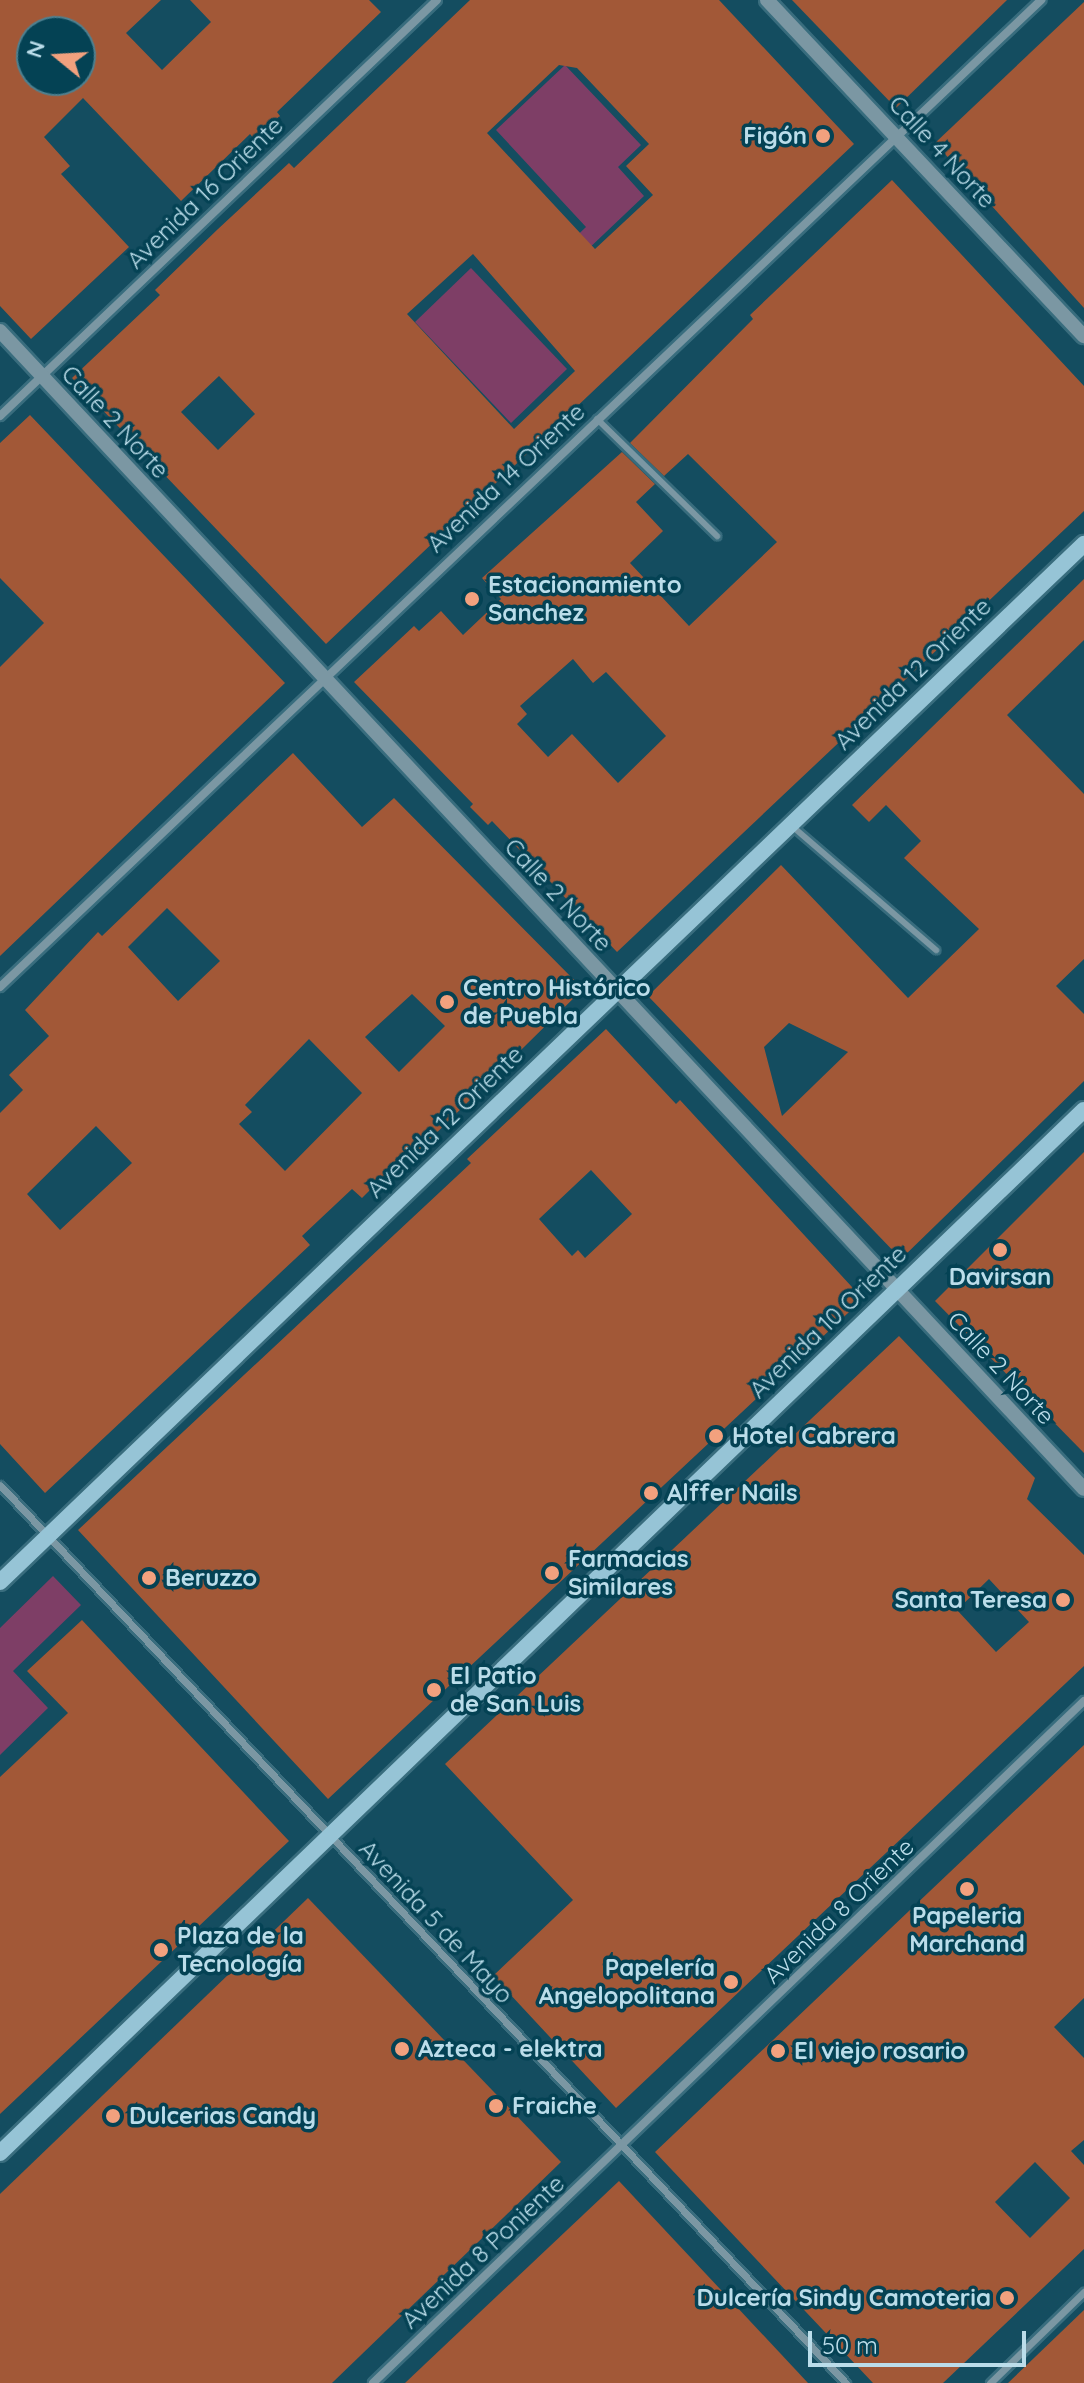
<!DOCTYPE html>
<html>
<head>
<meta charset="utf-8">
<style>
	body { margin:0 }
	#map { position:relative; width:1084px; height:2383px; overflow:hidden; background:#144d60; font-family:Quicksand,sans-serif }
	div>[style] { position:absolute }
	.green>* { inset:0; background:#7e3e66 }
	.building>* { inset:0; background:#a25837 }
	.roads { filter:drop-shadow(2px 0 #396d7e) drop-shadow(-2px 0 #396d7e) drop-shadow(0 2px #396d7e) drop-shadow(0 -2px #396d7e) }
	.service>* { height:6px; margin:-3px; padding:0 3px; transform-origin:3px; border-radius:3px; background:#7b97a3 }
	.pedestrian>* { height:7px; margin:-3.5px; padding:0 3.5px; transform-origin:3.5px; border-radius:3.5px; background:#7b97a3 }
	.minor>* { height:8px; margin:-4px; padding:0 4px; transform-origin:4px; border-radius:4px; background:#7b97a3 }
	.tertiary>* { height:14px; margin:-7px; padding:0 7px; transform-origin:7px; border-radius:7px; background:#7b97a3 }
	.secondary>* { height:16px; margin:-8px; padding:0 8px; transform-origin:8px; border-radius:8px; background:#96c4d6 }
	.dots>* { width:22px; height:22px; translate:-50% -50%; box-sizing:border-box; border:4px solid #044254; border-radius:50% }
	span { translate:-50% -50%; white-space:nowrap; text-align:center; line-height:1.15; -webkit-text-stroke:7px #044254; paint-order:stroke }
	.poi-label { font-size:24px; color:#bbddea; font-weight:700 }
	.right { translate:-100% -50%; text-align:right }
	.left { translate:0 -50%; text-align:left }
	.street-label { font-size:24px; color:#bbddea }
	.north { position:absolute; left:16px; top:16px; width:80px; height:80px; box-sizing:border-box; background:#044254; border:2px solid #4d8090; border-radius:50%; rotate:288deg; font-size:22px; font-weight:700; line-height:32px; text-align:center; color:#bbddea }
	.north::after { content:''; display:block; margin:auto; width:28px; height:36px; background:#f2a17e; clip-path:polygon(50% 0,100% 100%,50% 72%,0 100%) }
	.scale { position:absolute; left:808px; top:2331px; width:218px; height:36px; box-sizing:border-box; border:4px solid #bbddea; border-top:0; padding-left:10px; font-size:24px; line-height:28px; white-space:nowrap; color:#bbddea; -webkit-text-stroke:6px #044254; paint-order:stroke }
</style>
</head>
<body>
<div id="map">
	<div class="green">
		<i style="clip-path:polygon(565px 65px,641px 145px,618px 167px,644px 196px,584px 253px,563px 249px,586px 227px,496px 130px)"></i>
		<i style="clip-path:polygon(471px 268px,567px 369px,511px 423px,415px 322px)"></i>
		<i style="clip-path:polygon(53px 1576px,81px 1605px,13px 1671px,48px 1708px,0 1755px,0 1628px)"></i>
	</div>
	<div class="building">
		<i style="clip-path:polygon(evenodd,0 0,161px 0,126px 33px,162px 70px,211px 22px,190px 0,369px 0,381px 12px,277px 112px,280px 116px,254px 139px,250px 134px,181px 201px,83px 98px,44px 137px,70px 166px,61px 174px,129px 247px,31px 339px,0 306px,0 0,32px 32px,80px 32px,80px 80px,32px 80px,32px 32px)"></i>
		<i style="clip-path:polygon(evenodd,470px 0,719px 0,854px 144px,326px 644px,72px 378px,160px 295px,155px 290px,218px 229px,289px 163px,294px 168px,470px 0,559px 65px,577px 68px,649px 144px,626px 166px,653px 195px,595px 249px,487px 133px,559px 65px,470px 0,473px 254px,575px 371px,514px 429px,407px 314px,473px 254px,470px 0,219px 376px,255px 414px,218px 450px,181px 412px,219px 376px)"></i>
		<i style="clip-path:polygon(792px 0,1007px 0,896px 108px)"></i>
		<i style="clip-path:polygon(1084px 2px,1084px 308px,935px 143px)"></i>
		<i style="clip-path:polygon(evenodd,892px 180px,1084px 386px,1084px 511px,617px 952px,492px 821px,488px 825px,470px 807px,473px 804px,354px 682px,414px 626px,419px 631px,441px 611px,463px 635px,501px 599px,482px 578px,622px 452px,655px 484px,636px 502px,663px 531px,630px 563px,689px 626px,777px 542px,688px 454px,664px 476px,630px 443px,753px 319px,750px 315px,892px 180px,573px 659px,593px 683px,606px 672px,666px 736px,618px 783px,572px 734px,548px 757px,517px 724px,527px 714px,520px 706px,573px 659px)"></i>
		<i style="clip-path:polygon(30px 415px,285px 683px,0 956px,0 667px,44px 623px,0 578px,0 443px)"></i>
		<i style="clip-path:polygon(evenodd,1084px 579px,1084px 640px,1007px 715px,1084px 794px,1084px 959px,1056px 986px,1084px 1014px,1084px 1081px,901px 1259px,648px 996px,781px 865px,908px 998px,979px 929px,904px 858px,921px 841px,886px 805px,869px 822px,852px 805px,1084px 579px,789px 1023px,848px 1052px,782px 1116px,764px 1047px,789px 1023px)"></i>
		<i style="clip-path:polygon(evenodd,293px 753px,362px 827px,394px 798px,583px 989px,418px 1151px,414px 1146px,362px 1198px,352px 1189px,302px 1236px,310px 1245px,45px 1493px,0 1444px,0 1113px,23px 1090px,9px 1075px,49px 1036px,25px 1010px,98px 932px,102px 936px,293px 753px,167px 908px,220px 961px,178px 1001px,128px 947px,167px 908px,293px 753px,412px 994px,445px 1026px,399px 1072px,365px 1037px,412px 994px,293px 753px,309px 1039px,362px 1093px,285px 1171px,239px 1124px,252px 1112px,245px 1105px,309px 1039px,293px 753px,96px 1126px,132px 1163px,60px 1230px,27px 1194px,96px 1126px)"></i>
		<i style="clip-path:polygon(evenodd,606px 1029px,676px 1104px,680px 1100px,863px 1299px,328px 1799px,78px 1530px,471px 1163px,467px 1159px,606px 1029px,591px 1170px,632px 1214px,585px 1258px,578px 1250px,572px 1256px,539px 1219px,591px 1170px)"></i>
		<i style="clip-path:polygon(1084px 1152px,1084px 1453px,935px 1301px)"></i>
		<i style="clip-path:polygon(evenodd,899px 1336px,1035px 1478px,1027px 1499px,1084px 1555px,1084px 1666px,616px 2108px,493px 1976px,573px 1900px,445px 1764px,899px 1336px,989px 1579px,1029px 1622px,996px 1652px,957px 1610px,989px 1579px)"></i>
		<i style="clip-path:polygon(82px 1620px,289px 1841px,0 2114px,0 1777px,68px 1713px,27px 1671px)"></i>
		<i style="clip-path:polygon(evenodd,1084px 1745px,1084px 1998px,1054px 2027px,1084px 2058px,1084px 2140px,1071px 2151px,1084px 2165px,1084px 2249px,943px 2383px,873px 2383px,655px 2152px,1084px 1745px,1035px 2162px,1070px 2198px,1030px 2238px,995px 2202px,1035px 2162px)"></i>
		<i style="clip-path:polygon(308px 1898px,561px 2162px,332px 2383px,0 2383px,0 2194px)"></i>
		<i style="clip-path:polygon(619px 2181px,808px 2383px,405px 2383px,479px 2313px)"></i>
		<i style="clip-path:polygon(1084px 2310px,1084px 2383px,1008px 2383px)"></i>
	</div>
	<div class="roads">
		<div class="service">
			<i style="left:597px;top:419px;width:168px;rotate:44.3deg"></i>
			<i style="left:793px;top:827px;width:189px;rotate:40.7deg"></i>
		</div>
		<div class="pedestrian">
			<i style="left:0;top:1485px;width:1234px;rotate:46.71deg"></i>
			<i style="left:990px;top:2383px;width:131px;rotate:-44.1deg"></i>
		</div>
		<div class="minor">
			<i style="left:0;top:416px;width:603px;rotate:-43.59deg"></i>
			<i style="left:0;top:987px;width:1435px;rotate:-43.47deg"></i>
			<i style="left:373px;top:2383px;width:985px;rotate:-43.81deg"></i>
		</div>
		<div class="tertiary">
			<i style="left:767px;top:0;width:462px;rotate:46.7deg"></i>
			<i style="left:0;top:331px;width:1586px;rotate:46.89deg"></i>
		</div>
		<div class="secondary">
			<i style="left:0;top:1582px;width:1501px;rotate:-43.76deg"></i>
			<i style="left:0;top:2153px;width:1504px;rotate:-43.9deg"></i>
		</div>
	</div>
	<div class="dots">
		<i style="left:823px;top:136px;background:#f2a17e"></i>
		<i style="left:472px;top:599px;background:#f2a17e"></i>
		<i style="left:447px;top:1002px;background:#f2a17e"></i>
		<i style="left:1000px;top:1250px;background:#f2a17e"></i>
		<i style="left:716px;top:1436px;background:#f2a17e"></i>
		<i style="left:651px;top:1493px;background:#f2a17e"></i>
		<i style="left:552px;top:1573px;background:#f2a17e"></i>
		<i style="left:149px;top:1578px;background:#f2a17e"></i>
		<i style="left:1063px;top:1600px;background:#f2a17e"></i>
		<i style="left:434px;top:1690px;background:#f2a17e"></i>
		<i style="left:967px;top:1889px;background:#f2a17e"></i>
		<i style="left:161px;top:1950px;background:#f2a17e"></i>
		<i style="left:731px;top:1982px;background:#f2a17e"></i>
		<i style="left:402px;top:2049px;background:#f2a17e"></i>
		<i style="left:778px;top:2051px;background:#f2a17e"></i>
		<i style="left:496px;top:2106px;background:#f2a17e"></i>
		<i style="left:113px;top:2116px;background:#f2a17e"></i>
		<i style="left:1007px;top:2298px;background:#f2a17e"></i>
	</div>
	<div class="poi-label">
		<span class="right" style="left:807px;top:136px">Figón</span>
		<span class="left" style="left:488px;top:599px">Estacionamiento<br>Sanchez</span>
		<span class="left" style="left:463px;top:1002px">Centro Histórico<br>de Puebla</span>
		<span style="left:1000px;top:1277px">Davirsan</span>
		<span class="left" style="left:732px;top:1436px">Hotel Cabrera</span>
		<span class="left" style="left:667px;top:1493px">Alffer Nails</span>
		<span class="left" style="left:568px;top:1573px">Farmacias<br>Similares</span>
		<span class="left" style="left:165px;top:1578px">Beruzzo</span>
		<span class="right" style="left:1047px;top:1600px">Santa Teresa</span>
		<span class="left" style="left:450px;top:1690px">El Patio<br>de San Luis</span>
		<span style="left:967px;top:1930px">Papeleria<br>Marchand</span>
		<span class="left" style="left:177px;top:1950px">Plaza de la<br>Tecnología</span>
		<span class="right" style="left:715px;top:1982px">Papelería<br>Angelopolitana</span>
		<span class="left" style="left:418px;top:2049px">Azteca - elektra</span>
		<span class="left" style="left:794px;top:2051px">El viejo rosario</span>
		<span class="left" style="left:512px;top:2106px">Fraiche</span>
		<span class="left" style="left:129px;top:2116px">Dulcerias Candy</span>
		<span class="right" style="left:991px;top:2298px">Dulcería Sindy Camoteria</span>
	</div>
	<div class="street-label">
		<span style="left:942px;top:152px;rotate:47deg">Calle 4 Norte</span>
		<span style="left:205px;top:193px;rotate:-44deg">Avenida 16 Oriente</span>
		<span style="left:115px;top:422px;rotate:47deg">Calle 2 Norte</span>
		<span style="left:506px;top:478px;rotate:-43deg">Avenida 14 Oriente</span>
		<span style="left:913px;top:674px;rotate:-44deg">Avenida 12 Oriente</span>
		<span style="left:558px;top:895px;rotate:47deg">Calle 2 Norte</span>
		<span style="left:445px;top:1122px;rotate:-44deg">Avenida 12 Oriente</span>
		<span style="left:828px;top:1322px;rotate:-44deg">Avenida 10 Oriente</span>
		<span style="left:1001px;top:1368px;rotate:47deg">Calle 2 Norte</span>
		<span style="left:839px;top:1911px;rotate:-44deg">Avenida 8 Oriente</span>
		<span style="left:436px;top:1922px;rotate:47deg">Avenida 5 de Mayo</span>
		<span style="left:483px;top:2252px;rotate:-43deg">Avenida 8 Poniente</span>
	</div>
	<div class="north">N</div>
	<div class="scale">50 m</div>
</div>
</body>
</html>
